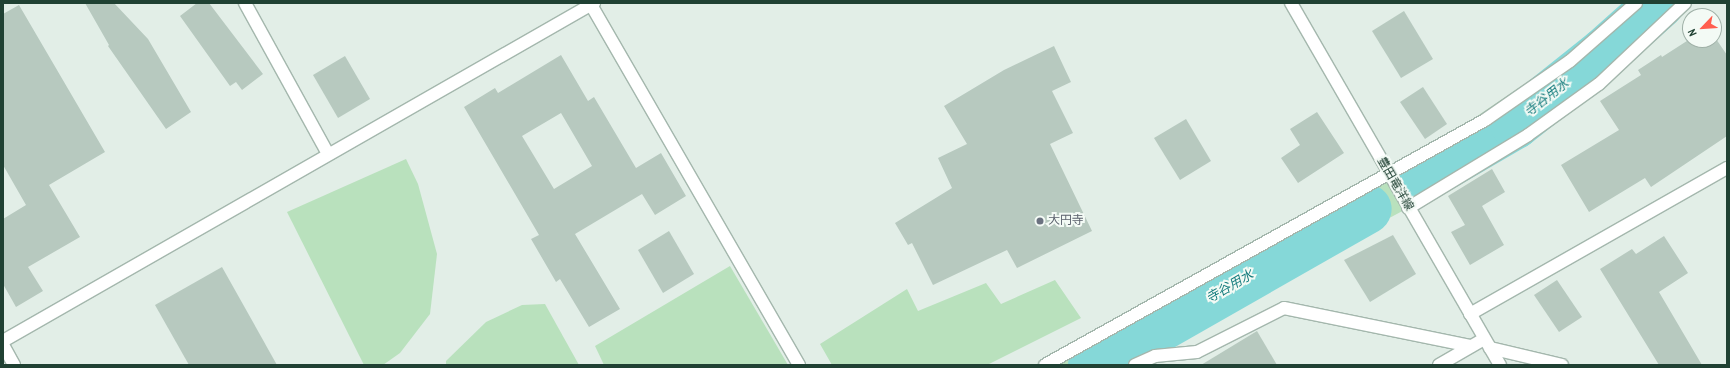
<!DOCTYPE html>
<html>
<head>
<meta charset="utf-8">
<style>
	body { margin:0 }
	#map { position:relative; width:1730px; height:368px; overflow:hidden; background:#e2eee7; font-family:"Archivo Narrow","Noto Sans JP",sans-serif }
	div>[style] { position:absolute }
	.green>* { inset:0; background:#b9e1bd }
	.river>* { height:50px; margin:-25px; padding:0 25px; transform-origin:25px; border-radius:25px; background:#85d8d8 }
	.building>* { inset:0; background:#b7c9bf }
	.roads { filter:drop-shadow(1px 0 #a4b7ad) drop-shadow(-1px 0 #a4b7ad) drop-shadow(0 1px #a4b7ad) drop-shadow(0 -1px #a4b7ad) }
	.street>* { height:12px; margin:-6px; padding:0 6px; transform-origin:6px; border-radius:6px; background:#fff }
	.secondary>* { height:12px; margin:-6px; padding:0 6px; transform-origin:6px; border-radius:6px; background:#fff }
	.dots>* { width:11px; height:11px; translate:-50% -50%; box-sizing:border-box; border:2px solid #f3faf5; border-radius:50% }
	span { translate:-50% -50%; white-space:nowrap; text-align:center; line-height:1.15; -webkit-text-stroke:4px #f3faf5; paint-order:stroke }
	.street-label { font-size:12px; color:#204133 }
	.worship-label { font-size:12px; color:#5b616d }
	.left { translate:0 -50%; text-align:left }
	.water-label { font-size:13px; color:#147c7d; font-style:italic }
	.frame { position:absolute; inset:0; border:4px solid #204133; pointer-events:none }
	.north { position:absolute; left:1682px; top:8px; width:40px; height:40px; box-sizing:border-box; background:#f3faf5; border:1px solid #9fb0a7; border-radius:50%; rotate:245deg; font-size:11px; font-weight:700; line-height:16px; text-align:center; color:#204133 }
	.north::after { content:''; display:block; margin:auto; width:14px; height:18px; background:#ff5e4f; clip-path:polygon(50% 0,100% 100%,50% 72%,0 100%) }
</style>
</head>
<body>
<div id="map">
	<div class="green">
		<i style="clip-path:polygon(1632px 3px,1679px 3px,1623px 62px,1408px 208px,1116px 365px,1035px 365px,1220px 269px,1390px 175px,1615px 23px)"></i>
		<i style="clip-path:polygon(406px 159px,418px 184px,437px 254px,430px 314px,400px 353px,383px 365px,364px 365px,287px 212px)"></i>
		<i style="clip-path:polygon(730px 266px,788px 365px,604px 365px,595px 346px)"></i>
		<i style="clip-path:polygon(1055px 280px,1081px 318px,987px 365px,832px 365px,820px 344px,907px 289px,918px 311px,986px 283px,1001px 304px)"></i>
		<i style="clip-path:polygon(545px 304px,579px 365px,446px 365px,446px 361px,486px 322px,522px 305px)"></i>
	</div>
	<div class="river">
		<i style="left:1424px;top:177px;width:105px;rotate:-30.2deg"></i>
		<i style="left:1515px;top:124px;width:114px;rotate:-38.6deg"></i>
		<i style="left:1604px;top:53px;width:75px;rotate:-41.8deg"></i>
		<i style="left:1093px;top:365px;width:315px;rotate:-29.7deg"></i>
	</div>
	<div class="building">
		<i style="clip-path:polygon(85px 3px,114px 3px,148px 39px,191px 112px,166px 129px,108px 46px,109px 45px)"></i>
		<i style="clip-path:polygon(197px 3px,209px 3px,263px 74px,242px 90px,236px 82px,230px 86px,180px 16px)"></i>
		<i style="clip-path:polygon(19px 5px,105px 152px,49px 185px,80px 237px,28px 267px,43px 291px,16px 307px,3px 284px,3px 219px,26px 205px,3px 165px,3px 14px)"></i>
		<i style="clip-path:polygon(1404px 11px,1433px 59px,1401px 78px,1372px 31px)"></i>
		<i style="clip-path:polygon(1714px 36px,1727px 55px,1727px 136px,1651px 187px,1645px 178px,1589px 212px,1561px 165px,1619px 130px,1600px 101px,1641px 75px,1638px 70px,1661px 55px,1662px 57px,1690px 39px,1714px 40px)"></i>
		<i style="clip-path:polygon(1054px 46px,1071px 82px,1052px 91px,1073px 133px,1050px 144px,1092px 231px,1017px 268px,1007px 250px,933px 285px,912px 243px,908px 245px,895px 223px,952px 188px,938px 158px,967px 144px,944px 106px,1004px 70px)"></i>
		<i style="clip-path:polygon(evenodd,561px 55px,588px 101px,594px 97px,636px 168px,661px 153px,686px 196px,655px 215px,642px 194px,575px 234px,620px 309px,589px 327px,560px 279px,556px 282px,531px 239px,539px 235px,464px 107px,495px 88px,498px 93px,561px 55px,561px 113px,592px 166px,554px 189px,522px 136px,561px 113px)"></i>
		<i style="clip-path:polygon(345px 56px,370px 99px,338px 118px,313px 75px)"></i>
		<i style="clip-path:polygon(1423px 87px,1447px 124px,1425px 139px,1400px 102px)"></i>
		<i style="clip-path:polygon(1317px 112px,1344px 153px,1298px 183px,1281px 158px,1300px 145px,1290px 129px)"></i>
		<i style="clip-path:polygon(1186px 119px,1211px 161px,1180px 180px,1154px 138px)"></i>
		<i style="clip-path:polygon(1492px 169px,1505px 192px,1482px 206px,1504px 245px,1470px 265px,1451px 232px,1465px 225px,1448px 196px)"></i>
		<i style="clip-path:polygon(669px 231px,694px 274px,663px 293px,638px 250px)"></i>
		<i style="clip-path:polygon(1393px 235px,1416px 274px,1370px 302px,1344px 260px)"></i>
		<i style="clip-path:polygon(1664px 236px,1688px 273px,1659px 292px,1702px 365px,1659px 365px,1600px 269px,1632px 249px,1636px 254px)"></i>
		<i style="clip-path:polygon(222px 267px,277px 365px,189px 365px,155px 305px)"></i>
		<i style="clip-path:polygon(1557px 280px,1582px 317px,1559px 332px,1534px 295px)"></i>
		<i style="clip-path:polygon(1257px 331px,1277px 365px,1201px 365px)"></i>
	</div>
	<div class="roads">
		<div class="street">
			<i style="left:245px;top:3px;width:172px;rotate:61.2deg"></i>
			<i style="left:590px;top:3px;width:418px;rotate:60deg"></i>
			<i style="left:1408px;top:208px;width:140px;rotate:-31.3deg"></i>
			<i style="left:1528px;top:135px;width:87px;rotate:-35.7deg"></i>
			<i style="left:1599px;top:84px;width:118px;rotate:-43.3deg"></i>
			<i style="left:1470px;top:314px;width:296px;rotate:-29.6deg"></i>
			<i style="left:3px;top:341px;width:681px;rotate:-29.77deg"></i>
			<i style="left:1135px;top:365px;width:22px;rotate:-24deg"></i>
			<i style="left:1155px;top:356px;width:42px;rotate:-5.4deg"></i>
			<i style="left:1197px;top:352px;width:97px;rotate:-26.8deg"></i>
			<i style="left:1284px;top:308px;width:191px;rotate:11.5deg"></i>
			<i style="left:1439px;top:365px;width:52px;rotate:-30deg"></i>
		</div>
		<div class="secondary">
			<i style="left:1291px;top:3px;width:418px;rotate:60deg"></i>
			<i style="left:3px;top:345px;width:23px;rotate:61deg"></i>
			<i style="left:1490px;top:348px;width:74px;rotate:13.3deg"></i>
			<i style="left:1045px;top:365px;width:504px;rotate:-29.11deg"></i>
			<i style="left:1485px;top:120px;width:103px;rotate:-34.8deg"></i>
			<i style="left:1570px;top:61px;width:88px;rotate:-41.3deg"></i>
		</div>
	</div>
	<div class="dots">
		<i style="left:1040px;top:221px;background:#6b7280"></i>
	</div>
	<div class="street-label">
		<span style="left:1395px;top:184px;rotate:60deg">豊田竜洋線</span>
	</div>
	<div class="worship-label">
		<span class="left" style="left:1048px;top:221px">大円寺</span>
	</div>
	<div class="water-label">
		<span style="left:1547px;top:98px;rotate:-38deg">寺谷用水</span>
		<span style="left:1230px;top:287px;rotate:-30deg">寺谷用水</span>
	</div>
	<div class="frame"></div>
	<div class="north">N</div>
</div>
</body>
</html>
